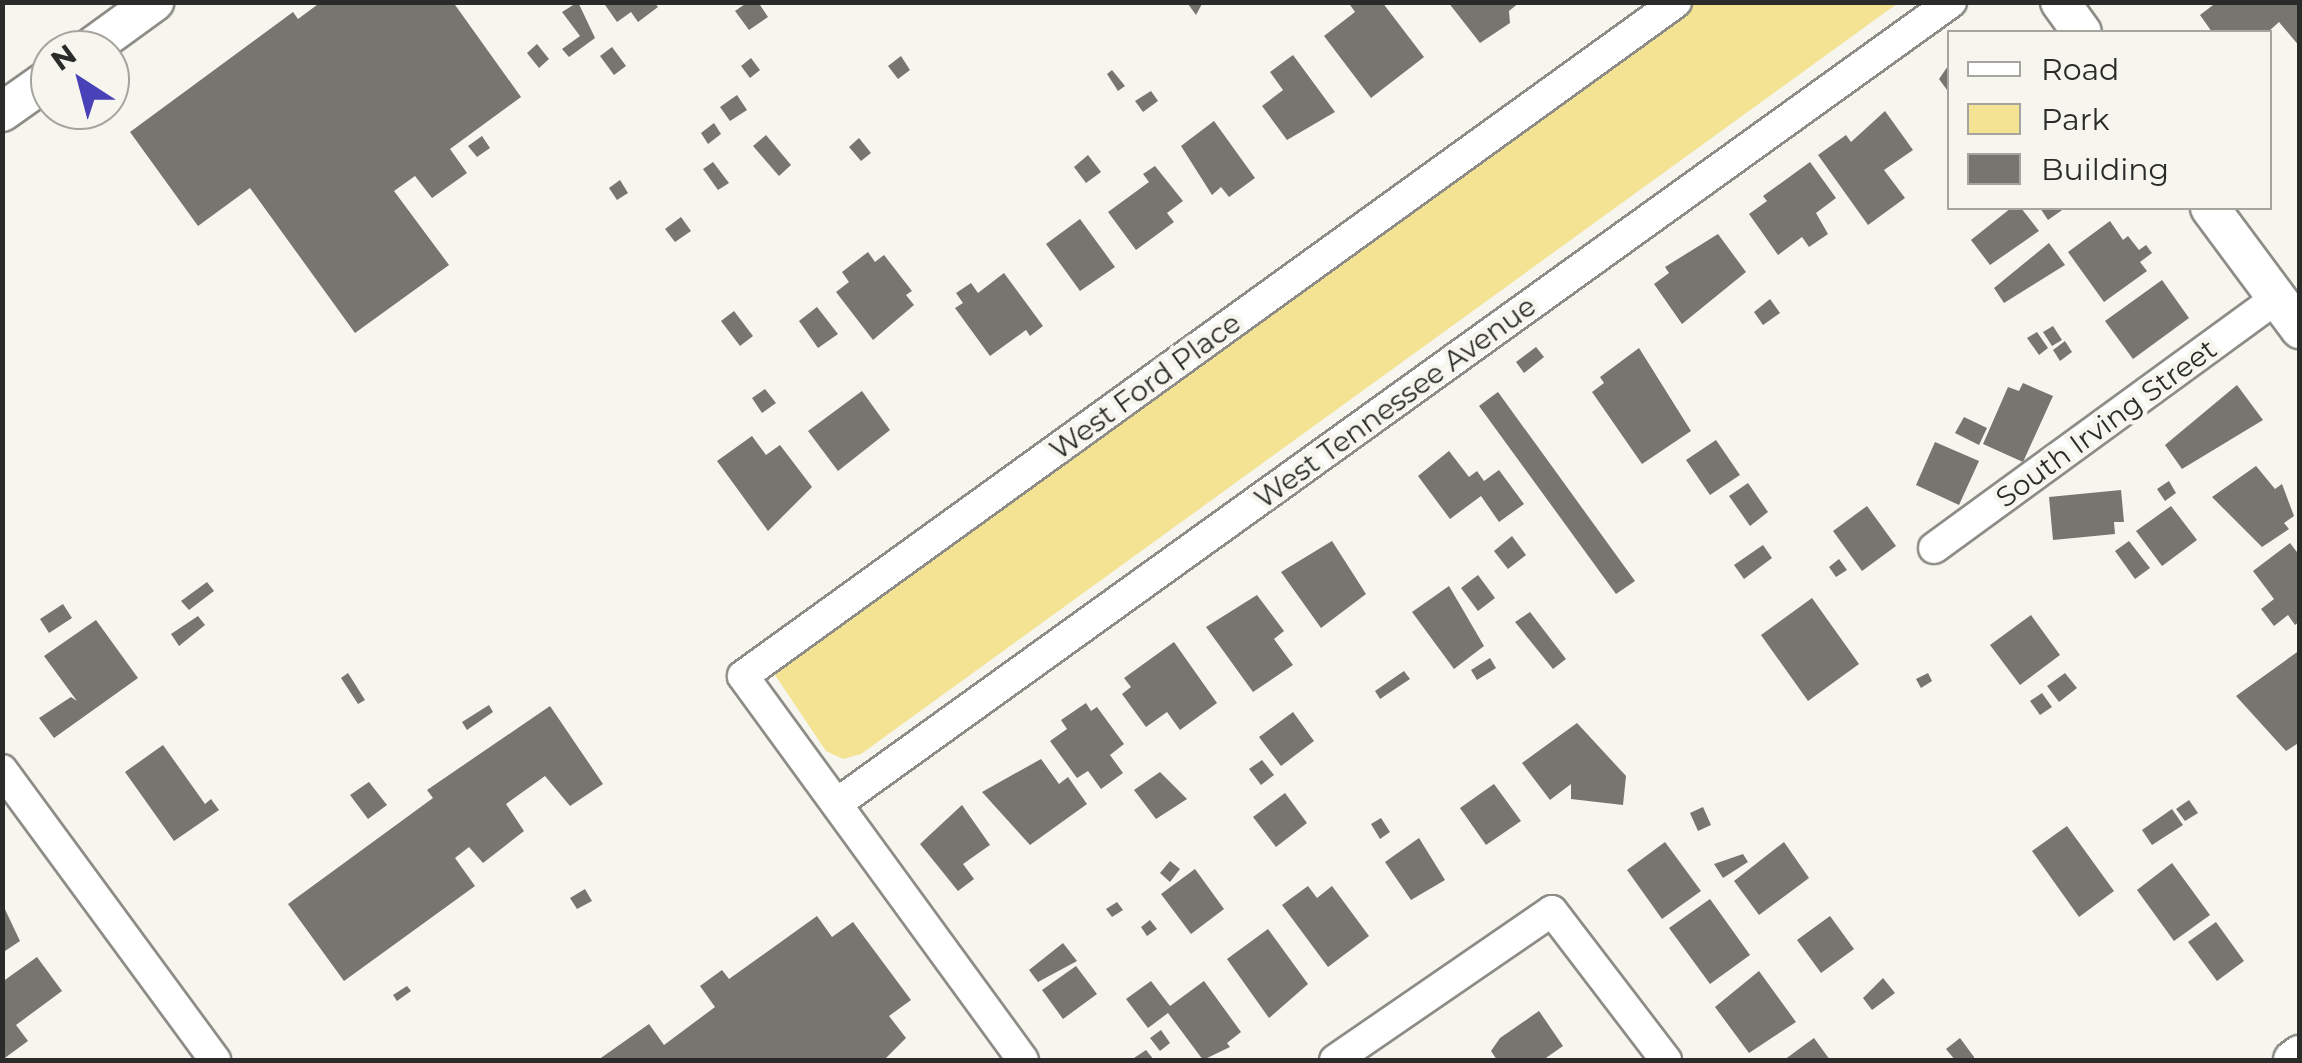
<!DOCTYPE html>
<html>
<head>
<meta charset="utf-8">
<style>
	body { margin:0 }
	#map { position:relative; width:2302px; height:1063px; overflow:hidden; background:#f6f5ee; font-family:Montserrat,sans-serif }
	div>[style] { position:absolute }
	.green>* { inset:0; background:#f3e392 }
	.building>* { inset:0; background:#777570 }
	.roads { filter:drop-shadow(2px 0 #8d8c86) drop-shadow(-2px 0 #8d8c86) drop-shadow(0 2px #8d8c86) drop-shadow(0 -2px #8d8c86) }
	.minor>* { height:30px; margin:-15px; padding:0 15px; transform-origin:15px; border-radius:15px; background:#fff }
	.tertiary>* { height:38px; margin:-19px; padding:0 19px; transform-origin:19px; border-radius:19px; background:#fff }
	span { translate:-50% -50%; white-space:nowrap; text-align:center; line-height:1.15; -webkit-text-stroke:9px #f6f5ee; paint-order:stroke }
	.street-label { font-size:28px; color:#2b2b29 }
	.frame { position:absolute; inset:0; border:5px solid #2b2b29; pointer-events:none }
	.legend { position:absolute; left:1947px; top:30px; width:325px; height:180px; box-sizing:border-box; background:#f6f5ee; border:2px solid #a5a49f; margin:0; padding:12px 18px; list-style:none; font-size:30px; color:#2b2b29 }
	.legend li { display:flex; align-items:center; gap:20px; height:50px }
	.legend b { width:50px; border:2px solid #a5a49f }
	.north { position:absolute; left:30px; top:30px; width:100px; height:100px; box-sizing:border-box; background:#f6f5ee; border:2px solid #a5a49f; border-radius:50%; rotate:324deg; font-size:28px; font-weight:700; line-height:40px; text-align:center; color:#2b2b29 }
	.north::after { content:''; display:block; margin:auto; width:35px; height:45px; background:#4841b7; clip-path:polygon(50% 0,100% 100%,50% 72%,0 100%) }
</style>
</head>
<body>
<div id="map">
	<div class="green">
		<i style="clip-path:polygon(1679px 3px,1898px 3px,861px 754px,843px 759px,826px 751px,773px 672px)"></i>
	</div>
	<div class="building">
		<i style="clip-path:polygon(321px 2px,453px 2px,521px 97px,450px 149px,467px 173px,432px 198px,415px 176px,394px 191px,449px 265px,355px 333px,250px 188px,198px 226px,130px 132px,293px 12px,298px 19px)"></i>
		<i style="clip-path:polygon(578px 2px,595px 38px,569px 57px,562px 49px,580px 36px,562px 12px)"></i>
		<i style="clip-path:polygon(603px 2px,654px 2px,658px 7px,638px 22px,631px 12px,617px 22px)"></i>
		<i style="clip-path:polygon(748px 2px,758px 2px,768px 17px,749px 30px,735px 11px)"></i>
		<i style="clip-path:polygon(1203px 2px,1196px 15px,1188px 4px,1190px 2px)"></i>
		<i style="clip-path:polygon(1348px 2px,1382px 2px,1424px 57px,1371px 98px,1324px 36px,1355px 12px)"></i>
		<i style="clip-path:polygon(1448px 2px,1520px 2px,1509px 11px,1510px 23px,1480px 43px)"></i>
		<i style="clip-path:polygon(2217px 2px,2300px 2px,2300px 47px,2279px 22px,2268px 32px,2212px 32px,2200px 15px)"></i>
		<i style="clip-path:polygon(537px 44px,549px 59px,539px 68px,527px 53px)"></i>
		<i style="clip-path:polygon(612px 47px,626px 66px,614px 75px,600px 56px)"></i>
		<i style="clip-path:polygon(1293px 55px,1335px 112px,1287px 140px,1262px 106px,1283px 90px,1270px 72px)"></i>
		<i style="clip-path:polygon(901px 56px,910px 70px,898px 79px,888px 66px)"></i>
		<i style="clip-path:polygon(751px 58px,760px 70px,750px 78px,741px 66px)"></i>
		<i style="clip-path:polygon(1950px 63px,1950px 94px,1939px 79px)"></i>
		<i style="clip-path:polygon(1112px 70px,1125px 86px,1118px 91px,1107px 74px)"></i>
		<i style="clip-path:polygon(1151px 91px,1158px 101px,1143px 112px,1135px 101px)"></i>
		<i style="clip-path:polygon(737px 95px,747px 110px,730px 121px,720px 107px)"></i>
		<i style="clip-path:polygon(1885px 111px,1913px 150px,1884px 170px,1905px 198px,1868px 225px,1818px 155px,1846px 135px,1851px 142px)"></i>
		<i style="clip-path:polygon(1214px 121px,1255px 178px,1229px 197px,1221px 187px,1212px 195px,1181px 146px)"></i>
		<i style="clip-path:polygon(714px 123px,721px 134px,708px 144px,701px 133px)"></i>
		<i style="clip-path:polygon(766px 135px,791px 165px,779px 176px,753px 146px)"></i>
		<i style="clip-path:polygon(482px 136px,490px 148px,477px 157px,468px 146px)"></i>
		<i style="clip-path:polygon(859px 138px,871px 153px,861px 161px,849px 147px)"></i>
		<i style="clip-path:polygon(1088px 155px,1101px 172px,1086px 183px,1074px 167px)"></i>
		<i style="clip-path:polygon(713px 162px,729px 183px,718px 190px,703px 169px)"></i>
		<i style="clip-path:polygon(1810px 162px,1836px 198px,1816px 213px,1828px 234px,1809px 247px,1802px 237px,1778px 255px,1749px 214px,1767px 201px,1763px 196px)"></i>
		<i style="clip-path:polygon(1155px 166px,1183px 201px,1167px 213px,1174px 222px,1136px 250px,1108px 212px,1149px 182px,1143px 174px)"></i>
		<i style="clip-path:polygon(620px 180px,628px 193px,617px 200px,609px 188px)"></i>
		<i style="clip-path:polygon(2011px 208px,2021px 208px,2039px 231px,1990px 265px,1971px 240px)"></i>
		<i style="clip-path:polygon(2040px 208px,2065px 208px,2048px 220px)"></i>
		<i style="clip-path:polygon(681px 217px,691px 231px,675px 242px,665px 229px)"></i>
		<i style="clip-path:polygon(1080px 219px,1115px 267px,1080px 291px,1046px 244px)"></i>
		<i style="clip-path:polygon(2110px 221px,2123px 240px,2128px 236px,2139px 250px,2146px 245px,2152px 253px,2140px 262px,2147px 271px,2104px 302px,2068px 252px)"></i>
		<i style="clip-path:polygon(1718px 234px,1746px 272px,1682px 324px,1654px 284px,1669px 273px,1665px 267px)"></i>
		<i style="clip-path:polygon(2049px 243px,2065px 265px,2004px 303px,1994px 288px)"></i>
		<i style="clip-path:polygon(868px 252px,875px 262px,884px 255px,912px 291px,906px 295px,914px 305px,873px 340px,836px 292px,849px 282px,842px 272px)"></i>
		<i style="clip-path:polygon(1004px 273px,1043px 326px,1030px 336px,1026px 330px,990px 356px,955px 308px,963px 303px,956px 293px,971px 283px,978px 293px)"></i>
		<i style="clip-path:polygon(2162px 280px,2189px 318px,2133px 359px,2105px 321px)"></i>
		<i style="clip-path:polygon(1770px 299px,1780px 313px,1763px 325px,1754px 312px)"></i>
		<i style="clip-path:polygon(817px 307px,838px 334px,818px 348px,799px 321px)"></i>
		<i style="clip-path:polygon(734px 311px,753px 336px,740px 346px,721px 321px)"></i>
		<i style="clip-path:polygon(2053px 326px,2062px 340px,2052px 346px,2043px 332px)"></i>
		<i style="clip-path:polygon(2037px 332px,2048px 348px,2039px 355px,2027px 338px)"></i>
		<i style="clip-path:polygon(2065px 341px,2072px 352px,2060px 361px,2053px 350px)"></i>
		<i style="clip-path:polygon(1536px 347px,1544px 357px,1524px 373px,1516px 362px)"></i>
		<i style="clip-path:polygon(1639px 348px,1691px 431px,1642px 464px,1592px 392px,1604px 383px,1600px 377px)"></i>
		<i style="clip-path:polygon(2023px 383px,2053px 396px,2023px 462px,1983px 444px,2008px 387px,2019px 391px)"></i>
		<i style="clip-path:polygon(2237px 385px,2263px 420px,2182px 469px,2165px 445px)"></i>
		<i style="clip-path:polygon(765px 389px,776px 403px,762px 413px,752px 398px)"></i>
		<i style="clip-path:polygon(862px 391px,890px 430px,838px 471px,808px 431px)"></i>
		<i style="clip-path:polygon(1498px 392px,1635px 581px,1616px 594px,1479px 406px)"></i>
		<i style="clip-path:polygon(1964px 417px,1987px 428px,1979px 445px,1955px 433px)"></i>
		<i style="clip-path:polygon(752px 436px,766px 455px,780px 445px,812px 487px,768px 531px,717px 461px)"></i>
		<i style="clip-path:polygon(1716px 440px,1740px 475px,1710px 495px,1686px 460px)"></i>
		<i style="clip-path:polygon(1935px 442px,1979px 461px,1959px 505px,1916px 485px)"></i>
		<i style="clip-path:polygon(1449px 451px,1469px 477px,1477px 471px,1484px 481px,1499px 470px,1524px 504px,1499px 522px,1481px 496px,1450px 519px,1418px 476px)"></i>
		<i style="clip-path:polygon(2256px 466px,2275px 489px,2282px 484px,2294px 516px,2284px 523px,2289px 529px,2262px 547px,2212px 497px)"></i>
		<i style="clip-path:polygon(2169px 481px,2176px 493px,2165px 501px,2157px 489px)"></i>
		<i style="clip-path:polygon(1748px 483px,1768px 512px,1750px 526px,1729px 496px)"></i>
		<i style="clip-path:polygon(2121px 490px,2124px 522px,2114px 522px,2115px 534px,2053px 540px,2049px 497px)"></i>
		<i style="clip-path:polygon(1867px 506px,1896px 546px,1862px 571px,1833px 531px)"></i>
		<i style="clip-path:polygon(2171px 506px,2197px 540px,2162px 566px,2136px 531px)"></i>
		<i style="clip-path:polygon(1512px 536px,1526px 555px,1508px 569px,1494px 551px)"></i>
		<i style="clip-path:polygon(1332px 541px,1366px 594px,1321px 628px,1281px 572px)"></i>
		<i style="clip-path:polygon(2129px 541px,2150px 568px,2135px 579px,2115px 551px)"></i>
		<i style="clip-path:polygon(2290px 543px,2300px 556px,2300px 621px,2295px 625px,2288px 615px,2274px 626px,2261px 609px,2274px 599px,2253px 571px)"></i>
		<i style="clip-path:polygon(1763px 545px,1772px 558px,1744px 579px,1734px 565px)"></i>
		<i style="clip-path:polygon(1839px 559px,1847px 570px,1836px 577px,1829px 567px)"></i>
		<i style="clip-path:polygon(1478px 575px,1495px 598px,1478px 611px,1461px 588px)"></i>
		<i style="clip-path:polygon(207px 582px,214px 591px,189px 610px,181px 601px)"></i>
		<i style="clip-path:polygon(1449px 586px,1484px 646px,1454px 669px,1412px 612px)"></i>
		<i style="clip-path:polygon(1257px 595px,1284px 631px,1274px 639px,1293px 665px,1253px 692px,1206px 627px)"></i>
		<i style="clip-path:polygon(1812px 598px,1859px 664px,1808px 701px,1761px 635px)"></i>
		<i style="clip-path:polygon(63px 604px,72px 618px,49px 633px,40px 619px)"></i>
		<i style="clip-path:polygon(1530px 612px,1566px 659px,1553px 669px,1515px 622px)"></i>
		<i style="clip-path:polygon(2031px 615px,2060px 655px,2020px 685px,1990px 645px)"></i>
		<i style="clip-path:polygon(198px 616px,205px 625px,179px 646px,171px 634px)"></i>
		<i style="clip-path:polygon(96px 620px,138px 678px,54px 738px,39px 718px,71px 697px,77px 701px,44px 656px)"></i>
		<i style="clip-path:polygon(1174px 642px,1217px 703px,1180px 730px,1167px 712px,1146px 727px,1122px 694px,1131px 687px,1124px 678px)"></i>
		<i style="clip-path:polygon(2300px 650px,2300px 742px,2286px 751px,2236px 696px)"></i>
		<i style="clip-path:polygon(1490px 658px,1496px 668px,1477px 680px,1471px 670px)"></i>
		<i style="clip-path:polygon(1404px 671px,1410px 679px,1380px 699px,1375px 691px)"></i>
		<i style="clip-path:polygon(348px 673px,365px 700px,358px 704px,341px 678px)"></i>
		<i style="clip-path:polygon(1928px 673px,1932px 681px,1921px 688px,1916px 679px)"></i>
		<i style="clip-path:polygon(2065px 673px,2077px 688px,2059px 702px,2047px 686px)"></i>
		<i style="clip-path:polygon(2042px 693px,2052px 707px,2040px 715px,2030px 701px)"></i>
		<i style="clip-path:polygon(1086px 703px,1091px 711px,1097px 707px,1124px 744px,1110px 755px,1123px 773px,1101px 789px,1088px 771px,1077px 778px,1050px 741px,1067px 729px,1061px 720px)"></i>
		<i style="clip-path:polygon(489px 705px,493px 712px,467px 730px,462px 722px)"></i>
		<i style="clip-path:polygon(550px 706px,603px 784px,570px 806px,545px 776px,506px 804px,524px 831px,483px 863px,469px 847px,455px 858px,475px 886px,344px 981px,288px 904px,433px 798px,427px 790px)"></i>
		<i style="clip-path:polygon(1293px 712px,1314px 741px,1281px 766px,1259px 737px)"></i>
		<i style="clip-path:polygon(1577px 723px,1626px 776px,1623px 805px,1571px 799px,1571px 784px,1550px 800px,1522px 763px)"></i>
		<i style="clip-path:polygon(163px 745px,205px 804px,211px 799px,219px 810px,174px 841px,125px 772px)"></i>
		<i style="clip-path:polygon(1041px 759px,1059px 784px,1068px 777px,1087px 804px,1030px 845px,982px 792px)"></i>
		<i style="clip-path:polygon(1262px 760px,1274px 775px,1261px 785px,1249px 769px)"></i>
		<i style="clip-path:polygon(1160px 772px,1187px 799px,1156px 819px,1134px 790px)"></i>
		<i style="clip-path:polygon(369px 782px,387px 805px,368px 819px,350px 795px)"></i>
		<i style="clip-path:polygon(1494px 784px,1521px 821px,1486px 845px,1460px 808px)"></i>
		<i style="clip-path:polygon(1285px 793px,1307px 823px,1276px 847px,1253px 817px)"></i>
		<i style="clip-path:polygon(2189px 800px,2198px 813px,2185px 821px,2176px 809px)"></i>
		<i style="clip-path:polygon(962px 805px,990px 845px,963px 864px,974px 879px,958px 891px,920px 844px)"></i>
		<i style="clip-path:polygon(1703px 807px,1711px 825px,1698px 831px,1690px 813px)"></i>
		<i style="clip-path:polygon(2172px 809px,2183px 825px,2152px 845px,2142px 830px)"></i>
		<i style="clip-path:polygon(1381px 818px,1390px 832px,1380px 839px,1371px 824px)"></i>
		<i style="clip-path:polygon(2067px 826px,2114px 891px,2079px 917px,2032px 851px)"></i>
		<i style="clip-path:polygon(1419px 838px,1445px 880px,1411px 900px,1385px 862px)"></i>
		<i style="clip-path:polygon(1665px 842px,1701px 891px,1662px 919px,1627px 870px)"></i>
		<i style="clip-path:polygon(1784px 842px,1809px 878px,1759px 915px,1734px 881px)"></i>
		<i style="clip-path:polygon(1743px 854px,1748px 862px,1723px 878px,1714px 864px)"></i>
		<i style="clip-path:polygon(1170px 861px,1180px 869px,1170px 882px,1160px 873px)"></i>
		<i style="clip-path:polygon(2172px 863px,2210px 915px,2174px 941px,2137px 890px)"></i>
		<i style="clip-path:polygon(1195px 869px,1224px 909px,1191px 934px,1161px 894px)"></i>
		<i style="clip-path:polygon(1308px 886px,1317px 898px,1332px 886px,1369px 936px,1328px 967px,1282px 905px)"></i>
		<i style="clip-path:polygon(585px 889px,592px 901px,577px 909px,570px 898px)"></i>
		<i style="clip-path:polygon(1710px 899px,1750px 955px,1710px 984px,1669px 928px)"></i>
		<i style="clip-path:polygon(1117px 902px,1123px 910px,1112px 917px,1106px 909px)"></i>
		<i style="clip-path:polygon(2px 903px,20px 941px,2px 953px)"></i>
		<i style="clip-path:polygon(817px 916px,832px 937px,853px 922px,911px 1000px,889px 1016px,906px 1038px,884px 1060px,598px 1060px,649px 1024px,664px 1045px,715px 1007px,700px 986px,722px 970px,729px 979px)"></i>
		<i style="clip-path:polygon(1830px 916px,1854px 949px,1821px 973px,1797px 940px)"></i>
		<i style="clip-path:polygon(1150px 920px,1157px 929px,1147px 936px,1141px 927px)"></i>
		<i style="clip-path:polygon(2216px 922px,2244px 961px,2217px 981px,2188px 942px)"></i>
		<i style="clip-path:polygon(1268px 929px,1308px 984px,1269px 1018px,1227px 959px)"></i>
		<i style="clip-path:polygon(1063px 943px,1077px 961px,1038px 982px,1029px 970px)"></i>
		<i style="clip-path:polygon(37px 957px,62px 991px,16px 1025px,28px 1041px,2px 1060px,2px 982px)"></i>
		<i style="clip-path:polygon(1076px 966px,1097px 994px,1063px 1019px,1042px 990px)"></i>
		<i style="clip-path:polygon(1759px 971px,1796px 1022px,1749px 1053px,1715px 1007px)"></i>
		<i style="clip-path:polygon(1883px 978px,1895px 993px,1872px 1010px,1863px 998px)"></i>
		<i style="clip-path:polygon(1151px 981px,1170px 1006px,1204px 981px,1241px 1032px,1227px 1043px,1230px 1047px,1203px 1060px,1168px 1013px,1148px 1028px,1126px 999px)"></i>
		<i style="clip-path:polygon(407px 986px,411px 991px,397px 1001px,393px 995px)"></i>
		<i style="clip-path:polygon(1539px 1011px,1563px 1046px,1543px 1060px,1497px 1060px,1491px 1051px,1500px 1038px)"></i>
		<i style="clip-path:polygon(1161px 1030px,1170px 1043px,1160px 1051px,1150px 1038px)"></i>
		<i style="clip-path:polygon(1814px 1038px,1830px 1060px,1784px 1060px)"></i>
		<i style="clip-path:polygon(1960px 1038px,1974px 1057px,1974px 1060px,1955px 1060px,1946px 1049px)"></i>
		<i style="clip-path:polygon(1146px 1050px,1154px 1060px,1131px 1060px)"></i>
	</div>
	<div class="roads">
		<div class="minor">
			<i style="left:1934px;top:548px;width:424px;rotate:-36.1deg"></i>
			<i style="left:2px;top:770px;width:360px;rotate:53.7deg"></i>
			<i style="left:839px;top:802px;width:1370px;rotate:-35.73deg"></i>
			<i style="left:1023px;top:1060px;width:475px;rotate:-126.1deg"></i>
			<i style="left:743px;top:676px;width:1151px;rotate:-35.84deg"></i>
			<i style="left:1335px;top:1060px;width:263px;rotate:-34.5deg"></i>
			<i style="left:1552px;top:911px;width:188px;rotate:52.6deg"></i>
		</div>
		<div class="tertiary">
			<i style="left:2060px;top:2px;width:37px;rotate:54deg"></i>
			<i style="left:88px;top:50px;width:82px;rotate:-36deg"></i>
			<i style="left:2px;top:112px;width:59px;rotate:-35.3deg"></i>
			<i style="left:2210px;top:208px;width:151px;rotate:53.4deg"></i>
			<i style="left:2293px;top:1060px;width:9px;rotate:-36deg"></i>
		</div>
	</div>
	<div class="street-label">
		<span style="left:1145px;top:386px;rotate:-36deg">West Ford Place</span>
		<span style="left:1395px;top:402px;rotate:-36deg">West Tennessee Avenue</span>
		<span style="left:2106px;top:423px;rotate:-36deg">South Irving Street</span>
	</div>
	<div class="frame"></div>
	<ul class="legend">
	<li><b style="height:12px;background:#fff"></b>Road</li>
	<li><b style="height:28px;background:#f3e392"></b>Park</li>
	<li><b style="height:28px;background:#777570"></b>Building</li>
	</ul>
	<div class="north">N</div>
</div>
</body>
</html>
